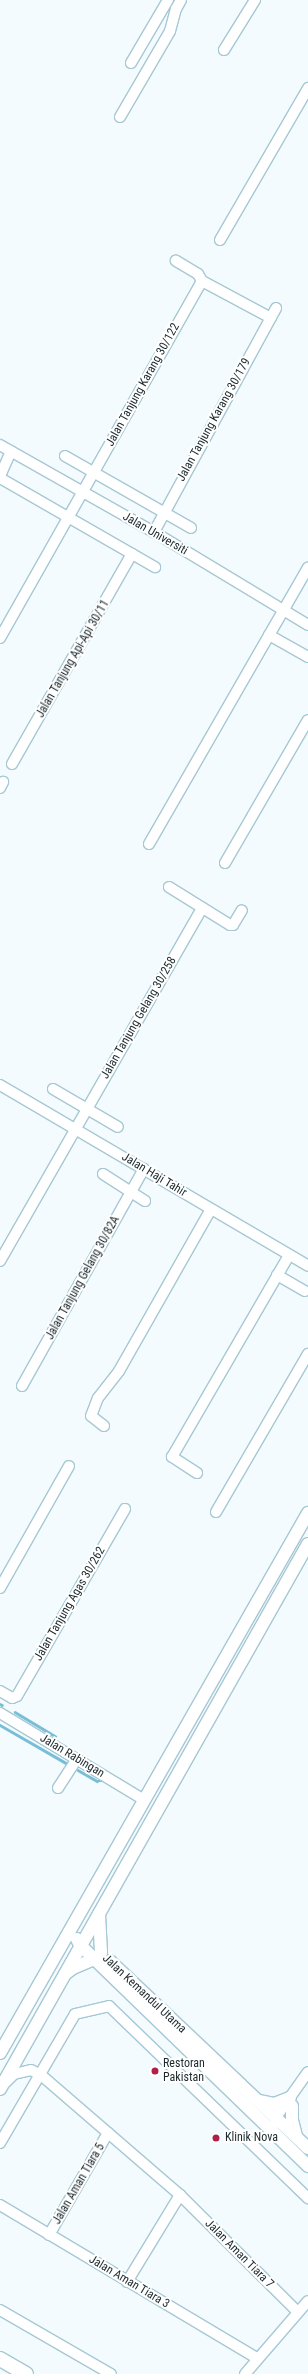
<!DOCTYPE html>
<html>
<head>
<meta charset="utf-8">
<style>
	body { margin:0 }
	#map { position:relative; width:308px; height:2374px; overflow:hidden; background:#f4fbfe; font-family:"Roboto Condensed",sans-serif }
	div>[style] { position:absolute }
	.stream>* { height:2.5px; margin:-1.25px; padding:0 1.25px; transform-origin:1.25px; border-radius:1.25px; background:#78bed6 }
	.roads { filter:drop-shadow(1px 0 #a6c8d4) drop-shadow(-1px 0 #a6c8d4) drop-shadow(0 1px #a6c8d4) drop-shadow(0 -1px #a6c8d4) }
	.minor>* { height:10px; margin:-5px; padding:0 5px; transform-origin:5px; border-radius:5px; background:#fff }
	.tertiary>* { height:12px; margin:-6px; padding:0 6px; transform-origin:6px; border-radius:6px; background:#fff }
	.secondary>* { height:14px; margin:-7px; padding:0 7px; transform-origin:7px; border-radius:7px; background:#fff }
	.dots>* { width:11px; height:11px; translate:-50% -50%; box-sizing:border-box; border:2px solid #fff; border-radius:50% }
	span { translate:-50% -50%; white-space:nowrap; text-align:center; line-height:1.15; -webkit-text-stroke:4px #fff; paint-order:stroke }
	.street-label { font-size:12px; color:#1b282c }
	.poi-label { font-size:12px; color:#1b282c }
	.left { translate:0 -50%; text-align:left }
</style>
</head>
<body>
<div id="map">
	<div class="stream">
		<i style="left:0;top:1704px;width:2px;rotate:27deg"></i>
		<i style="left:15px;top:1712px;width:47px;rotate:31deg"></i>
		<i style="left:0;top:1725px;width:76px;rotate:29.9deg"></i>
		<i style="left:78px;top:1770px;width:22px;rotate:30deg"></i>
		<i style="left:97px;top:1781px;width:8px"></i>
	</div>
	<div class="roads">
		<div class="minor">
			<i style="left:224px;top:50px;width:59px;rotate:-58.2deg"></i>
			<i style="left:131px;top:63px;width:73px;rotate:-59.6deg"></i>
			<i style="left:120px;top:117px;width:99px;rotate:-59.8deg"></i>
			<i style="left:170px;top:31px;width:23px;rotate:-75deg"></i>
			<i style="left:176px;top:9px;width:10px;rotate:-61deg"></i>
			<i style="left:220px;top:240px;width:176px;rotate:-59.9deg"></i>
			<i style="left:202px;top:281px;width:78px;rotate:28.2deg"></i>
			<i style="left:0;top:445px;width:177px;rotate:29.5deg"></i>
			<i style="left:154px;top:532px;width:180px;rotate:31.1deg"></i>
			<i style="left:65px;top:456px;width:145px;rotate:29.7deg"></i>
			<i style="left:0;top:476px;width:27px;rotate:-66deg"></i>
			<i style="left:0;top:478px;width:179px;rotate:29.9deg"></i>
			<i style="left:154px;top:532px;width:255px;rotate:-61.4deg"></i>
			<i style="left:269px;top:635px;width:45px;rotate:29.4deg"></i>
			<i style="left:0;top:638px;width:410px;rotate:-60.5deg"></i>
			<i style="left:202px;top:281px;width:8px;rotate:-120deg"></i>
			<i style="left:198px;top:274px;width:26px;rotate:-149deg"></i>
			<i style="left:12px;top:764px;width:242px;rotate:-60.3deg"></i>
			<i style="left:0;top:788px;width:7px;rotate:-63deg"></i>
			<i style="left:149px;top:844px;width:319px;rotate:-60.1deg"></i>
			<i style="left:225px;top:863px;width:165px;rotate:-59.9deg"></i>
			<i style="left:169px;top:887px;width:72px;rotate:31.9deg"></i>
			<i style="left:230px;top:925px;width:3px"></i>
			<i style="left:233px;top:925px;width:17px;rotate:-59deg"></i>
			<i style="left:0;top:1085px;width:357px;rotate:30.4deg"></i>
			<i style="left:53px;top:1089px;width:75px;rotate:30.3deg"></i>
			<i style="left:103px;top:1174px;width:50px;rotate:32.7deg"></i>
			<i style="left:0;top:1261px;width:407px;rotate:-60.2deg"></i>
			<i style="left:277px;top:1275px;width:32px;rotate:30deg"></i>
			<i style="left:22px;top:1386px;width:249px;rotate:-60.7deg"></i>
			<i style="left:104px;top:1426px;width:16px;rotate:-142deg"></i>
			<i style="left:91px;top:1416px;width:19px;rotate:-69deg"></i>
			<i style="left:98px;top:1398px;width:34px;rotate:-52deg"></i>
			<i style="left:119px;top:1371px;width:186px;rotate:-60.4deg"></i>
			<i style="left:197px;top:1473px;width:30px;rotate:-147deg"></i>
			<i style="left:172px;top:1457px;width:233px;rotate:-59.9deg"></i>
			<i style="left:216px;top:1512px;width:183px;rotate:-59.8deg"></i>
			<i style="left:0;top:1588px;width:140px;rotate:-60.5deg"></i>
			<i style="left:0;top:1691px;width:14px;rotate:30deg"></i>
			<i style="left:12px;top:1698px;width:5px;rotate:-22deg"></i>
			<i style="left:17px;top:1696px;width:216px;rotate:-60deg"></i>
			<i style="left:0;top:1713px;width:168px;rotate:31.1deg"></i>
			<i style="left:58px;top:1788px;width:35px;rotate:-57deg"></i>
			<i style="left:6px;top:2082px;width:11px;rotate:-45deg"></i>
			<i style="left:14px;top:2074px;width:17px;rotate:-13deg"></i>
			<i style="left:31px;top:2070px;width:11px;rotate:27deg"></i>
			<i style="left:41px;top:2075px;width:184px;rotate:40.8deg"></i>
			<i style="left:180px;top:2195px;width:166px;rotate:44.8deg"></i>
			<i style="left:275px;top:2123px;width:6px;rotate:-81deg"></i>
			<i style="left:276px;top:2117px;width:55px;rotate:-54.6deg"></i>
			<i style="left:0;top:2143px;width:149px;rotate:-59.8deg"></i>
			<i style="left:75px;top:2014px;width:35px;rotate:-13deg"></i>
			<i style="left:109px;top:2006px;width:277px;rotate:44deg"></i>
			<i style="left:0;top:2205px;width:300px;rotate:30.8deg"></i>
			<i style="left:49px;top:2235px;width:118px;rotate:-60deg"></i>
			<i style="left:127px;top:2282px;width:102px;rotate:-58.7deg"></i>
			<i style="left:0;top:2310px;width:128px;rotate:30deg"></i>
			<i style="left:245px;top:2374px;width:96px;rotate:-49.2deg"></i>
		</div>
		<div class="tertiary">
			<i style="left:99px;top:1914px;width:39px;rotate:87deg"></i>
			<i style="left:77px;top:1939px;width:7px;rotate:63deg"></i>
			<i style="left:80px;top:1945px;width:318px;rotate:44.1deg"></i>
			<i style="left:110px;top:1961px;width:272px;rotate:43.4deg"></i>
			<i style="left:65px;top:1974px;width:10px;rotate:-37deg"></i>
			<i style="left:73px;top:1968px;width:25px;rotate:-23deg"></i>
			<i style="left:0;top:2053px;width:622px;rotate:-60.3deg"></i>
			<i style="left:0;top:2089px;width:626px;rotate:-60.53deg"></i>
			<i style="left:259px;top:2101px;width:15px;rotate:11deg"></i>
			<i style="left:274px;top:2104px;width:17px;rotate:-21deg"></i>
			<i style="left:292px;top:2106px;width:14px;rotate:90deg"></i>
			<i style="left:292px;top:2120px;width:16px;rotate:76deg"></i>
		</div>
		<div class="secondary">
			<i style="left:0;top:2359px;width:30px;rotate:30deg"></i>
		</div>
	</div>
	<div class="dots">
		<i style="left:155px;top:2071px;background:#b11f47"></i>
		<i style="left:216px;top:2138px;background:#b11f47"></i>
	</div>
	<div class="street-label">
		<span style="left:143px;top:385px;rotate:-61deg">Jalan Tanjung Karang 30/122</span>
		<span style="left:214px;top:420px;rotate:-61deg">Jalan Tanjung Karang 30/179</span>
		<span style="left:155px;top:534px;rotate:30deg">Jalan Universiti</span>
		<span style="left:73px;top:659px;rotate:-60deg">Jalan Tanjung Api-Api 30/11</span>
		<span style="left:139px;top:1018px;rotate:-60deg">Jalan Tanjung Gelang 30/258</span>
		<span style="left:154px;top:1175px;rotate:31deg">Jalan Haji Tahir</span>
		<span style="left:83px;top:1278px;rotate:-61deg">Jalan Tanjung Gelang 30/82A</span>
		<span style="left:70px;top:1604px;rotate:-60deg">Jalan Tanjung Agas 30/262</span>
		<span style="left:72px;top:1756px;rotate:31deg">Jalan Rabingan</span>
		<span style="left:144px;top:1994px;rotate:43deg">Jalan Kemandul Utama</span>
		<span style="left:79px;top:2184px;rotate:-60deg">Jalan Aman Tiara 5</span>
		<span style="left:239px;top:2254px;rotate:45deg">Jalan Aman Tiara 7</span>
		<span style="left:129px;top:2282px;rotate:31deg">Jalan Aman Tiara 3</span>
	</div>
	<div class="poi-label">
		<span class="left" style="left:163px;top:2071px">Restoran<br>Pakistan</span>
		<span class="left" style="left:225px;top:2138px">Klinik Nova</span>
	</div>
</div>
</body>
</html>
